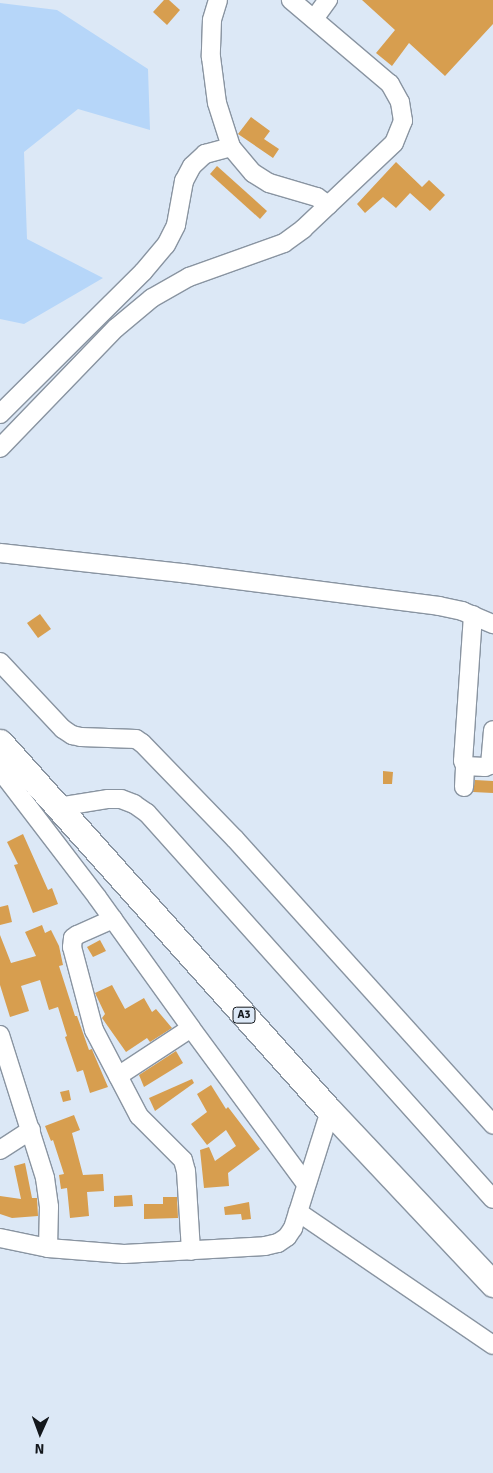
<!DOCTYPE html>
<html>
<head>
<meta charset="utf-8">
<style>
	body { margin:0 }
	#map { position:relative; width:493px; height:1473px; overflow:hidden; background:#dce8f6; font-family:Signika,sans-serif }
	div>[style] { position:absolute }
	.green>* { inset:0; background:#b6d6f9 }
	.building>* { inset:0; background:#d79e4f }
	.roads { filter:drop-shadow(1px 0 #8994a1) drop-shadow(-1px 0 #8994a1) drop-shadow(0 1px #8994a1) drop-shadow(0 -1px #8994a1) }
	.minor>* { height:18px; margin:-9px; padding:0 9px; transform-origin:9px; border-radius:9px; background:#fff }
	.highway>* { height:25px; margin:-12.5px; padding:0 12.5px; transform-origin:12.5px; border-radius:12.5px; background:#fff }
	span { translate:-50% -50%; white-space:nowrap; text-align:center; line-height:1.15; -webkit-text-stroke:4.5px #dce8f6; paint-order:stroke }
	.shield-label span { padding:1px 4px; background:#dce8f6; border:1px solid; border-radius:4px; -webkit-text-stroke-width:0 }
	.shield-label { font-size:11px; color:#13171c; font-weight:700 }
	.north { position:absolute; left:15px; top:1408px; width:50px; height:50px; -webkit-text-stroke:4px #dce8f6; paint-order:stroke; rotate:182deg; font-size:14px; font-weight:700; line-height:20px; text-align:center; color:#13171c }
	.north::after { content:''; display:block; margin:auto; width:18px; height:22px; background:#13171c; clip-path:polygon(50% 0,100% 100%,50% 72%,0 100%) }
</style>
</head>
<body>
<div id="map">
	<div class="green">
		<i style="clip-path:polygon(0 3px,57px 10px,148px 69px,150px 130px,78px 109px,24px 152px,27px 239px,103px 278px,24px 324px,0 319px)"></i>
	</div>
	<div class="building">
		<i style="clip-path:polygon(164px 0,169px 0,180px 10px,167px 25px,153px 12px)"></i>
		<i style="clip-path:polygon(362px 0,493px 0,493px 24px,445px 76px,409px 43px,392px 66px,376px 53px,395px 30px)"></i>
		<i style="clip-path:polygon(251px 117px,270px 131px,264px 139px,279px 149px,273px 158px,238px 134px)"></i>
		<i style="clip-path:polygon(396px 162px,422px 187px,429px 180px,445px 195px,430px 211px,410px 193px,396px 208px,383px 197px,365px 213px,357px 204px)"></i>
		<i style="clip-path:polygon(217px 166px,267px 211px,260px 219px,210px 174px)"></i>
		<i style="clip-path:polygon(40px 614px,51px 629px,38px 638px,27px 623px)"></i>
		<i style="clip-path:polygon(383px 771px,393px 772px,392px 784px,383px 784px)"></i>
		<i style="clip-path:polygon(475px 780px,493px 781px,493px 793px,473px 792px)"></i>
		<i style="clip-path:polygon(23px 834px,48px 890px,52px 888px,58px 904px,33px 913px,14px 865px,18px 864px,7px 842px)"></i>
		<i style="clip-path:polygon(8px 905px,12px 922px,0 925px,0 907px)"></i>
		<i style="clip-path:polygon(42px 925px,45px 933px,51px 930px,59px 946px,63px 965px,59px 966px,75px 1016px,77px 1016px,89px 1050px,92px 1049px,93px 1052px,108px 1087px,90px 1093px,83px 1070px,77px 1072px,65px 1037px,67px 1036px,58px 1007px,49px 1010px,40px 980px,21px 986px,29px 1011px,10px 1017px,0 985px,0 935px,11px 963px,36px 956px,25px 932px)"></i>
		<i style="clip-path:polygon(100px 940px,106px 951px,93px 957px,87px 947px)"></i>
		<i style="clip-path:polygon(112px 985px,125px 1009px,144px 998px,152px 1012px,156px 1009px,172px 1028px,150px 1042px,147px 1038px,126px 1052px,102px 1018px,105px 1014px,95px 993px)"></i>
		<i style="clip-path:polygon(176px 1051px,183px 1063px,144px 1087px,139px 1075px)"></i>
		<i style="clip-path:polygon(192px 1079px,194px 1083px,155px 1111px,149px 1098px)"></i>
		<i style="clip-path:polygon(211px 1085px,226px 1109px,228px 1107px,260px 1149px,228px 1173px,229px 1186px,204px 1188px,200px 1150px,209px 1147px,215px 1161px,236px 1146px,226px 1130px,207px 1145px,191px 1124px,207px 1112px,197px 1094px)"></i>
		<i style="clip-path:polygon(69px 1090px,71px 1100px,63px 1102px,60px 1092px)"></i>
		<i style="clip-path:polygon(74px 1115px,80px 1130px,72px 1133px,83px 1175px,103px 1174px,104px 1191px,87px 1192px,89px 1216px,70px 1218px,67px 1188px,61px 1189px,59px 1175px,64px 1174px,53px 1140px,51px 1141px,45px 1126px)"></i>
		<i style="clip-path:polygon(25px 1163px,32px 1198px,37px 1198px,38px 1216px,12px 1218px,0 1214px,0 1196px,21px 1199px,14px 1166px)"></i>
		<i style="clip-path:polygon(132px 1195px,133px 1206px,114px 1207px,114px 1196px)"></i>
		<i style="clip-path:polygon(163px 1197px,177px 1197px,178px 1218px,144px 1219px,144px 1204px,163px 1204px)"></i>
		<i style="clip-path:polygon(249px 1202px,251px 1219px,242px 1220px,241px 1214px,225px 1215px,224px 1207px)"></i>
	</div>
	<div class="roads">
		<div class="minor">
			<i style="left:218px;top:0;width:21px;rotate:107deg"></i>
			<i style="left:212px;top:20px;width:37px;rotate:92deg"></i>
			<i style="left:211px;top:57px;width:46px;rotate:82.6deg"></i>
			<i style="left:217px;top:103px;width:46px;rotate:72.3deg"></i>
			<i style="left:231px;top:147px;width:34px;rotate:50deg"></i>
			<i style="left:253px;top:173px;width:19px;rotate:32deg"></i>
			<i style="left:269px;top:183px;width:50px;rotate:16.3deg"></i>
			<i style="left:317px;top:197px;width:14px;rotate:36deg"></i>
			<i style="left:314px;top:19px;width:24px;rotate:-54deg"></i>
			<i style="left:0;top:414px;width:202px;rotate:-44.8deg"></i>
			<i style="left:143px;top:272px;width:35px;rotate:-50deg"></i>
			<i style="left:166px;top:245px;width:22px;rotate:-63deg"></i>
			<i style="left:176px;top:225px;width:45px;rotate:-79.7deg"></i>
			<i style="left:184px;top:181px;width:17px;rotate:-62deg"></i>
			<i style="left:192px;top:166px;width:18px;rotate:-43deg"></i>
			<i style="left:205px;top:154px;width:27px;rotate:-15deg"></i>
			<i style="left:0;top:448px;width:167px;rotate:-46deg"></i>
			<i style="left:116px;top:328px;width:47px;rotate:-39.8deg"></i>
			<i style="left:152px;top:298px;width:43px;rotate:-29.6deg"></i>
			<i style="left:189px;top:277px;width:101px;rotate:-19.7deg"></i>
			<i style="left:284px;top:243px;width:24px;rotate:-36deg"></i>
			<i style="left:303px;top:229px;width:125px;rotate:-43.4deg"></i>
			<i style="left:394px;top:143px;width:24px;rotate:-68deg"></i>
			<i style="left:403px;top:121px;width:19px;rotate:-99deg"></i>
			<i style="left:400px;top:102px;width:21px;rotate:-119deg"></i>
			<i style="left:390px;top:84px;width:130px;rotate:-139.7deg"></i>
			<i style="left:0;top:553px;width:183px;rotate:6.3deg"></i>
			<i style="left:182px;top:573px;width:259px;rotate:7.3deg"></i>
			<i style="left:439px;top:606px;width:24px;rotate:12deg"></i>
			<i style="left:462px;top:611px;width:34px;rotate:23deg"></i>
			<i style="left:473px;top:615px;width:146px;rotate:93.9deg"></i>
			<i style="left:463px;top:761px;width:5px;rotate:68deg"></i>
			<i style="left:465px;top:766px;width:20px;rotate:3deg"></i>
			<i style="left:485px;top:767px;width:5px;rotate:-22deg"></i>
			<i style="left:490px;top:765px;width:35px;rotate:-85deg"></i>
			<i style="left:0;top:662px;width:92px;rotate:46.8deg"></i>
			<i style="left:63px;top:729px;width:11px;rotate:34deg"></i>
			<i style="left:72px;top:735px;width:9px;rotate:13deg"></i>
			<i style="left:81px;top:737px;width:55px;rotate:2.1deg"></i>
			<i style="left:136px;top:739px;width:7px;rotate:34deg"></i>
			<i style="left:142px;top:743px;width:134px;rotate:45.9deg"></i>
			<i style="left:235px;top:839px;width:385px;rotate:47.9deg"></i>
			<i style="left:0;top:770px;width:160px;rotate:52.6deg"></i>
			<i style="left:97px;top:897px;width:161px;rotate:54.3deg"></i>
			<i style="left:191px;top:1028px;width:194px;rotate:53.6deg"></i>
			<i style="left:464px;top:787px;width:21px;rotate:-87deg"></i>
			<i style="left:58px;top:807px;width:51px;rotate:-9.1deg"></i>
			<i style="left:108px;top:799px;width:13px"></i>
			<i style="left:121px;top:799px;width:14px;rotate:21deg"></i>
			<i style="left:134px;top:804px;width:16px;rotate:35deg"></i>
			<i style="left:147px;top:813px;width:518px;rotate:48.13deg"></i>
			<i style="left:113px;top:919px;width:39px;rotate:156deg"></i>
			<i style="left:77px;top:935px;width:5px;rotate:143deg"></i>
			<i style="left:73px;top:938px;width:9px;rotate:96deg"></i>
			<i style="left:72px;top:947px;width:86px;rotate:75.2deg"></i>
			<i style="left:94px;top:1030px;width:97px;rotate:62.4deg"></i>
			<i style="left:139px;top:1116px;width:62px;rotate:45deg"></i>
			<i style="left:183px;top:1160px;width:11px;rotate:75deg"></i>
			<i style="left:186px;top:1171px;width:80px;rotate:86.4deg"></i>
			<i style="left:0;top:1035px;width:150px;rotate:72.5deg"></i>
			<i style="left:45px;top:1178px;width:29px;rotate:82deg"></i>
			<i style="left:49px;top:1207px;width:41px;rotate:91.4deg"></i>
			<i style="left:118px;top:1076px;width:87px;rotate:-33.3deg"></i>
			<i style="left:0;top:1150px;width:37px;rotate:-33deg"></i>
			<i style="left:298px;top:1212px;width:236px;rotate:34.3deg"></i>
			<i style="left:0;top:1238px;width:49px;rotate:11.8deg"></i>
			<i style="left:48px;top:1248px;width:76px;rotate:4.5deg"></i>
			<i style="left:124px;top:1254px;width:141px;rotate:-3.2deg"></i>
			<i style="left:265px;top:1246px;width:13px;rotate:-13deg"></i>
			<i style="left:278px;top:1243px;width:11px;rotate:-34deg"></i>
			<i style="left:287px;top:1237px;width:11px;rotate:-56deg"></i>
			<i style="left:293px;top:1228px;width:123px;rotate:-72.5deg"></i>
		</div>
		<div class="highway">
			<i style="left:0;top:742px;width:495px;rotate:48.2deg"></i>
			<i style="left:330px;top:1111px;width:238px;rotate:46.7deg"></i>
		</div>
	</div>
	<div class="shield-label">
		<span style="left:244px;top:1015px">A3</span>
	</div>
	<div class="north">N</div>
</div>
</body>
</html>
